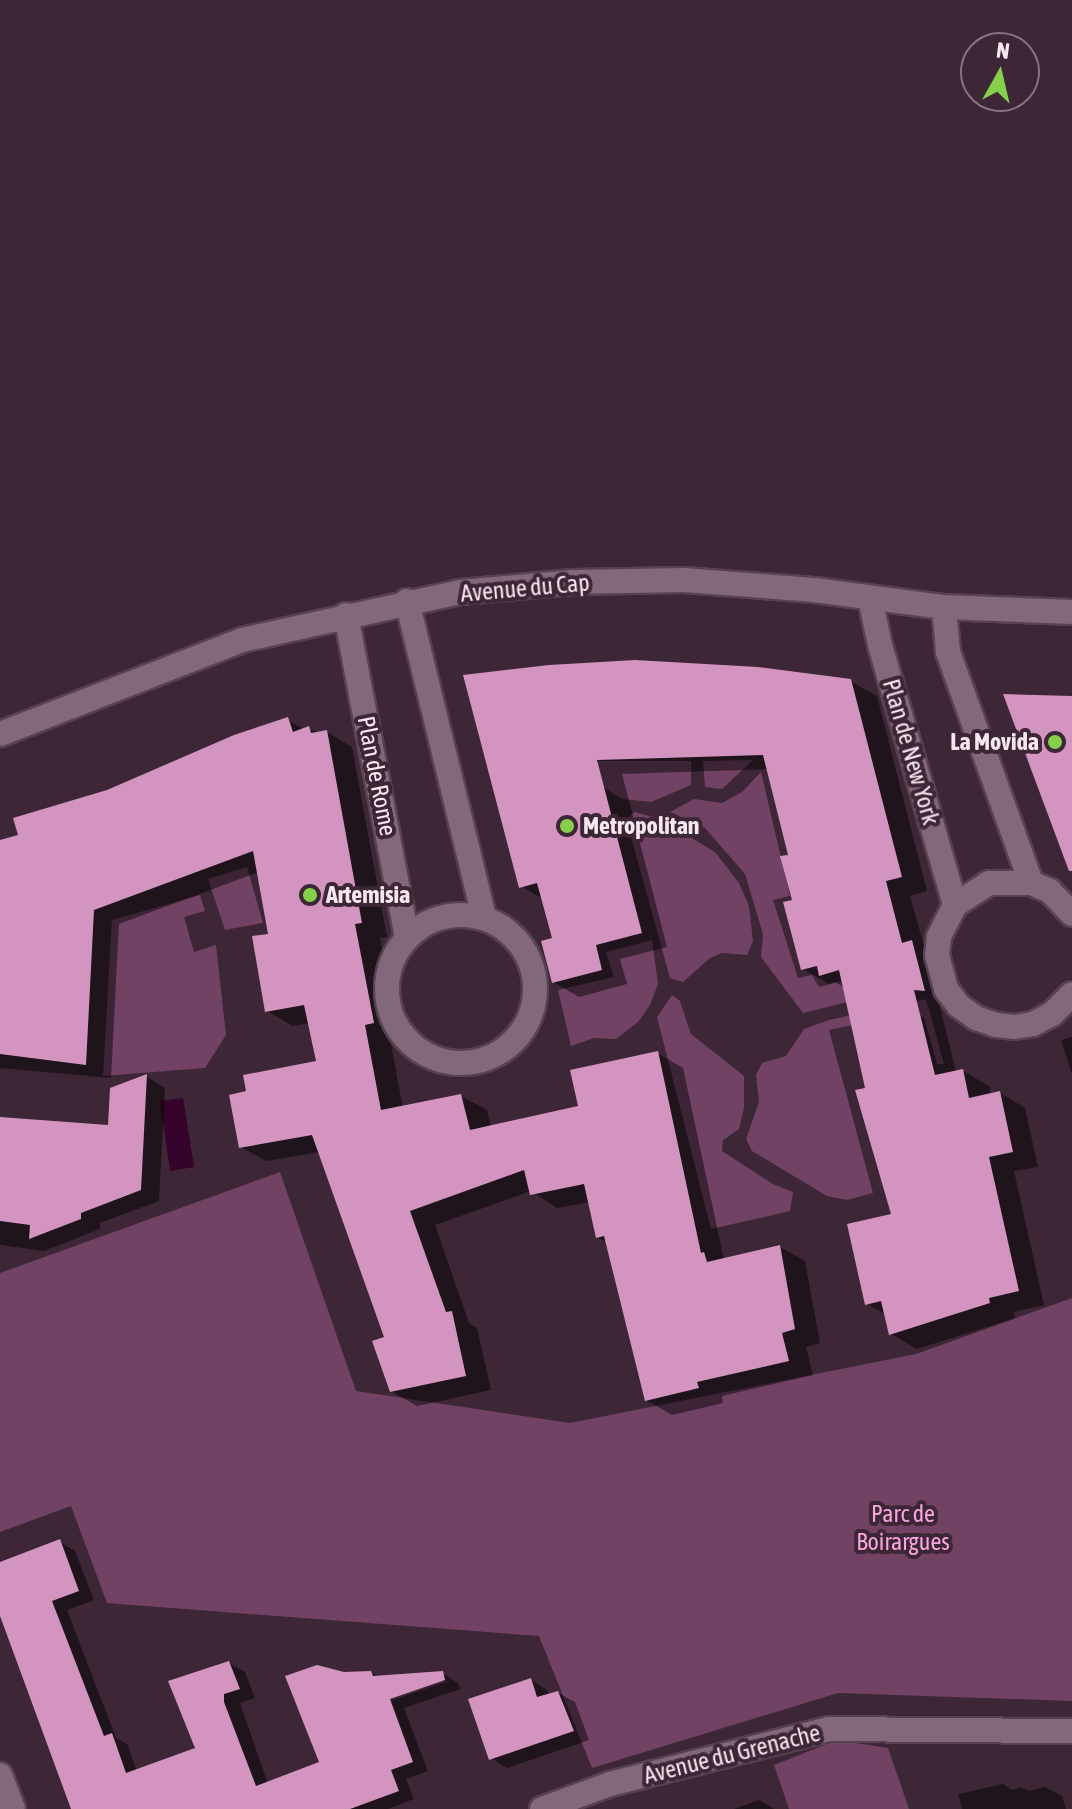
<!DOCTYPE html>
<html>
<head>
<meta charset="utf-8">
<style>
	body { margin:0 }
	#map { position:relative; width:1072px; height:1809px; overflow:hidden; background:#3d2636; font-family:"Asap Condensed",sans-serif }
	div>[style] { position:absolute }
	.green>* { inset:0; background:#724265 }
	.water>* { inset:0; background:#35032b }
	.shadow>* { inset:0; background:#0007 }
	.building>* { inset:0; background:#d395c0 }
	.roads { filter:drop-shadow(2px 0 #564251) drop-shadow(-2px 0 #564251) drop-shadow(0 2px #564251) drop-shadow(0 -2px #564251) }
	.street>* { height:24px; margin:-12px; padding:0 12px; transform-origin:12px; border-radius:12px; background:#83687b }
	.street>.ring { margin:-12px; padding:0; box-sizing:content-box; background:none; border:24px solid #83687b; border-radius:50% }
	.dots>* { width:22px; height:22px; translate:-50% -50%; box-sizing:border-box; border:4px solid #3d2636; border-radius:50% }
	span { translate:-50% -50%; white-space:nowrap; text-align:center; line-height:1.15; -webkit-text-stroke:8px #3d2636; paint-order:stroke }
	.street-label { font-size:24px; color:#f6e7f1 }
	.poi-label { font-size:24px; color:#f6e7f1; font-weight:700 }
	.right { translate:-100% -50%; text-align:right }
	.left { translate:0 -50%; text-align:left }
	.park-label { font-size:24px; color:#f8a5e0 }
	.north { position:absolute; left:960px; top:32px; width:80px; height:80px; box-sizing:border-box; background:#3d2636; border:2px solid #877381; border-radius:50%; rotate:8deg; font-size:22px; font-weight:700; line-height:32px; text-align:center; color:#f6e7f1 }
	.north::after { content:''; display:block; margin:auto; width:28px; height:36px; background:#86cf4b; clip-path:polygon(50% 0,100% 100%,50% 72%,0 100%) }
</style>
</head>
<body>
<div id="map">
	<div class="green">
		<i style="clip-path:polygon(753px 760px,722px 789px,705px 787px,703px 761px)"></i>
		<i style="clip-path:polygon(586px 761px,691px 761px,691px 785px,651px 802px,622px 799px,599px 784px)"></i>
		<i style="clip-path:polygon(761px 772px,790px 896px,773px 900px,798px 978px,812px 975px,819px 987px,842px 981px,868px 997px,803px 1013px,761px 957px,763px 934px,745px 874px,705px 828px,670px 812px,694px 799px,722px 803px,742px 792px)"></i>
		<i style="clip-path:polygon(635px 812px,660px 819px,715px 852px,739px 883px,749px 906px,753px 941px,747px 955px,722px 953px,710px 958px,683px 982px,670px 978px,626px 819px)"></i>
		<i style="clip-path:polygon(247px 867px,263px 923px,225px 930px,208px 879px)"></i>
		<i style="clip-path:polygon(200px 895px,205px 911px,184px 917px,194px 952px,216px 945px,226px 1035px,205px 1068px,103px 1076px,112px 920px)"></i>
		<i style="clip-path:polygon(652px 940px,658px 984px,650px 1005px,638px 1022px,616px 1039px,594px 1038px,571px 1046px,558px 990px,614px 977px,606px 952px)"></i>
		<i style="clip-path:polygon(672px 995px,680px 1001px,691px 1034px,744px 1076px,744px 1108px,739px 1129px,723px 1140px,722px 1151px,773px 1184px,793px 1192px,790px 1211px,711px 1229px,657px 1017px)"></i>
		<i style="clip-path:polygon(926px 999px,944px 1064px,937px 1064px,924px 1017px,889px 1025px,886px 1018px,829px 1030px,873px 1193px,847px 1200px,827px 1196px,752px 1151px,746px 1139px,759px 1102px,756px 1075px,762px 1063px,786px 1056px,804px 1029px,829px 1020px)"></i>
		<i style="clip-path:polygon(280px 1172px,356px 1391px,570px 1423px,916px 1354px,1072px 1298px,1072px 1701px,838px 1693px,592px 1768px,539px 1636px,107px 1603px,71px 1506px,0 1532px,0 1273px)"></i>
		<i style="clip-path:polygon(837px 1740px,888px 1748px,909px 1809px,789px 1809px,774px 1765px)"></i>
	</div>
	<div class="water">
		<i style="clip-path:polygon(183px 1098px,194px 1167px,170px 1171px,160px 1101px)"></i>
	</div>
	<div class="shadow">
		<i style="clip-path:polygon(466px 677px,850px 681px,877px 696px,927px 891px,910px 896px,925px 949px,938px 957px,950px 1004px,939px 1003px,956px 1072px,963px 1071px,989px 1086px,991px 1095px,1000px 1093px,1025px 1108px,1038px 1167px,1014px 1171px,1044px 1305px,1014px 1312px,1015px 1318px,917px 1349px,891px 1334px,887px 1315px,867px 1304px,894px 1215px,845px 988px,835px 982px,829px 984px,803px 969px,791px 856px,769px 769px,622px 774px,667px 947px,620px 959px,627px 984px,579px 997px,553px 982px,554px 940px,543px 899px,521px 886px)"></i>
		<i style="clip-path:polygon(288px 720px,305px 730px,327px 732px,352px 747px,387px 937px,380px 938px,399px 1037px,390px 1039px,403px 1108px,461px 1096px,487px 1110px,491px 1127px,580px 1107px,657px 1053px,683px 1068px,724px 1260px,780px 1247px,805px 1261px,820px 1343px,806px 1347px,813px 1375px,722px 1396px,723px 1403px,672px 1415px,646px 1400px,608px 1243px,597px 1237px,590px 1202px,557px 1208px,531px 1191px,435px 1225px,469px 1323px,477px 1328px,491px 1390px,417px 1406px,391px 1391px,387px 1338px,320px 1152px,266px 1161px,241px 1147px,248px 1093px,318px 1063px,310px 1023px,293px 1026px,267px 1011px,270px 935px,259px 872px,119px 924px,111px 1078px,0 1068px,0 842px,20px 837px,107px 792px)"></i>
		<i style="clip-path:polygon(1072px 1037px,1072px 1074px,1061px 1040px)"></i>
		<i style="clip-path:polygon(147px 1077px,165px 1088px,159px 1201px,100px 1223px,100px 1229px,44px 1251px,0 1245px,0 1119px,110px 1127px)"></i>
		<i style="clip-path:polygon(evenodd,60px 1542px,75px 1551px,94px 1600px,67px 1610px,116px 1738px,127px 1744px,137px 1771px,197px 1749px,229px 1663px,245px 1672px,255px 1698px,240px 1703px,268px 1784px,321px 1764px,343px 1674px,371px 1673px,379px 1677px,442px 1673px,458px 1683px,460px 1689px,404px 1708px,428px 1771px,406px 1779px,414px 1799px,388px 1809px,74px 1809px,0 1614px,0 1565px,60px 1542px,437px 1681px,448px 1681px,381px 1704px,379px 1701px,437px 1681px)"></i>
		<i style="clip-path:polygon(531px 1680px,547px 1690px,549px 1695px,558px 1693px,575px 1702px,589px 1740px,507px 1768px,491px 1758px)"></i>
		<i style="clip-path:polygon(1003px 1784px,1012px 1790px,1021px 1787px,1029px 1791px,1045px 1787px,1062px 1796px,1066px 1809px,962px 1809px,958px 1794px)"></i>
		<i style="clip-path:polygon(759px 1800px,774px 1809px,734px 1809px)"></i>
	</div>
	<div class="building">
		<i style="clip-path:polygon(635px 660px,758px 667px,851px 679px,902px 877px,886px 881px,902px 943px,912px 940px,925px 991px,914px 990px,935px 1075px,963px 1069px,969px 1098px,1000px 1091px,1013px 1152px,989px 1157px,1019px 1291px,989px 1298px,990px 1303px,889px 1335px,881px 1301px,865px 1305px,847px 1224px,891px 1214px,855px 1090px,865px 1088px,839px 970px,819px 976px,817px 966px,801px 970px,783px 902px,792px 900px,780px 856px,788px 855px,763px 755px,597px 760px,642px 933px,596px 945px,602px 970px,552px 983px,541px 941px,552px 938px,537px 883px,519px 888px,463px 675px,549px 665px)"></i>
		<i style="clip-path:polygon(1003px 694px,1072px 696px,1072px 871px,1069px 871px)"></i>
		<i style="clip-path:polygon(288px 717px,293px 732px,309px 726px,311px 733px,327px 730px,362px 923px,355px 924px,374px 1023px,365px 1025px,381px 1110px,461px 1094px,470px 1130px,578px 1106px,570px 1070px,658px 1051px,701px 1253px,704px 1252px,707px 1262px,780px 1245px,795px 1329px,782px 1333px,789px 1361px,697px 1382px,699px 1388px,645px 1401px,604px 1236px,596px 1238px,584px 1184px,530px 1195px,524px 1170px,410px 1211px,446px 1312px,452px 1311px,466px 1376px,390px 1392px,372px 1341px,384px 1337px,312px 1135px,239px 1148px,229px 1095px,246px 1091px,243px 1075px,316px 1061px,304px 1005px,265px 1012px,252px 936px,268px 934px,253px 851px,94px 910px,86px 1065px,0 1054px,0 840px,18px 835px,13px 818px,107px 790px,234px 735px)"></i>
		<i style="clip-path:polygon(147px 1074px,141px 1190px,81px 1213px,81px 1219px,29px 1239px,30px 1225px,0 1221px,0 1117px,108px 1125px,110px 1088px)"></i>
		<i style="clip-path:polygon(60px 1539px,79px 1591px,52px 1601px,104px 1736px,112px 1733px,126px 1773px,195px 1748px,168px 1681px,229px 1661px,240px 1689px,224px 1694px,224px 1702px,256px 1786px,319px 1762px,285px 1676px,317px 1665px,344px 1672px,371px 1671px,373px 1676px,443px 1671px,445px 1680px,390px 1699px,413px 1762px,391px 1770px,399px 1791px,350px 1809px,71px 1809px,0 1616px,0 1562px)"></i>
		<i style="clip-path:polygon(531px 1678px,537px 1697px,558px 1691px,574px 1731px,489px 1760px,468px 1699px)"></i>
	</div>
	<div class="roads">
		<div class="street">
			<i style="left:870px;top:598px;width:48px;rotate:78deg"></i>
			<i style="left:880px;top:645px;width:271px;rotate:73.9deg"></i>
			<i style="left:407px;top:601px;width:326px;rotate:76.3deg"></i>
			<i style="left:944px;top:607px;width:45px;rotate:84.9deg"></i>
			<i style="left:948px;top:652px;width:245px;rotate:70.2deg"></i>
			<i style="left:346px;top:615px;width:329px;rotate:79.3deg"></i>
			<i style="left:0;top:734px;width:260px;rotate:-21.2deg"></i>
			<i style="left:242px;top:640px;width:224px;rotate:-12.4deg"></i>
			<i style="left:461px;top:592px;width:113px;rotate:-5.1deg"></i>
			<i style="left:574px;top:582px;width:110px;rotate:-1deg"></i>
			<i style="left:684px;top:580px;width:130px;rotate:4.4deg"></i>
			<i style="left:814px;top:590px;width:131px;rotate:7.5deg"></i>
			<i style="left:944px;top:607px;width:128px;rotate:2.2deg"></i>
			<i style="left:1072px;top:914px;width:32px;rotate:-134deg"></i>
			<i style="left:1050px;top:891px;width:21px;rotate:-157deg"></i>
			<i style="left:1031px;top:883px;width:42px;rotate:180deg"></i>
			<i style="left:989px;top:883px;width:40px;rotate:147.1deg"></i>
			<i style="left:955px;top:905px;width:36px;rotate:117deg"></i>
			<i style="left:939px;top:937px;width:18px;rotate:96deg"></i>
			<i style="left:937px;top:955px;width:35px;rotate:75deg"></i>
			<i style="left:946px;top:989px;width:21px;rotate:53deg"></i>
			<i style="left:959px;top:1006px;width:21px;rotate:35deg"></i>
			<i style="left:976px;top:1018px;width:21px;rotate:19deg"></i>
			<i style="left:996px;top:1025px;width:18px;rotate:6deg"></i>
			<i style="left:1014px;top:1027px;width:19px;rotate:-9deg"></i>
			<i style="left:1033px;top:1024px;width:21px;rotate:-28deg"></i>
			<i style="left:1052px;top:1014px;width:28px;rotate:-45deg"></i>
			<i class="ring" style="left:387px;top:915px;width:124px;height:124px"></i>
			<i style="left:0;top:1775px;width:36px;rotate:69deg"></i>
			<i style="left:542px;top:1809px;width:72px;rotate:-20.2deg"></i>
			<i style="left:610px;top:1784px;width:226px;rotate:-14.1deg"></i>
			<i style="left:829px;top:1729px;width:243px;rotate:0.5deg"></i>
		</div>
	</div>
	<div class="dots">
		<i style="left:1055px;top:742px;background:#86cf4b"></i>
		<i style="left:567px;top:826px;background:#86cf4b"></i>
		<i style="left:310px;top:895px;background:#86cf4b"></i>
	</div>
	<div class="street-label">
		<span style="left:525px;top:588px;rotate:-5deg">Avenue du Cap</span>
		<span style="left:911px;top:752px;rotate:74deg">Plan de New York</span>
		<span style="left:377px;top:776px;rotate:79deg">Plan de Rome</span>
		<span style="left:732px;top:1754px;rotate:-14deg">Avenue du Grenache</span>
	</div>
	<div class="poi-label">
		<span class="right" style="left:1039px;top:742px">La Movida</span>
		<span class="left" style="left:583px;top:826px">Metropolitan</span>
		<span class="left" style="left:326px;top:895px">Artemisia</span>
	</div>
	<div class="park-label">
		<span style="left:903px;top:1528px">Parc de<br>Boirargues</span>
	</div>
	<div class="north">N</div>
</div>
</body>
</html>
